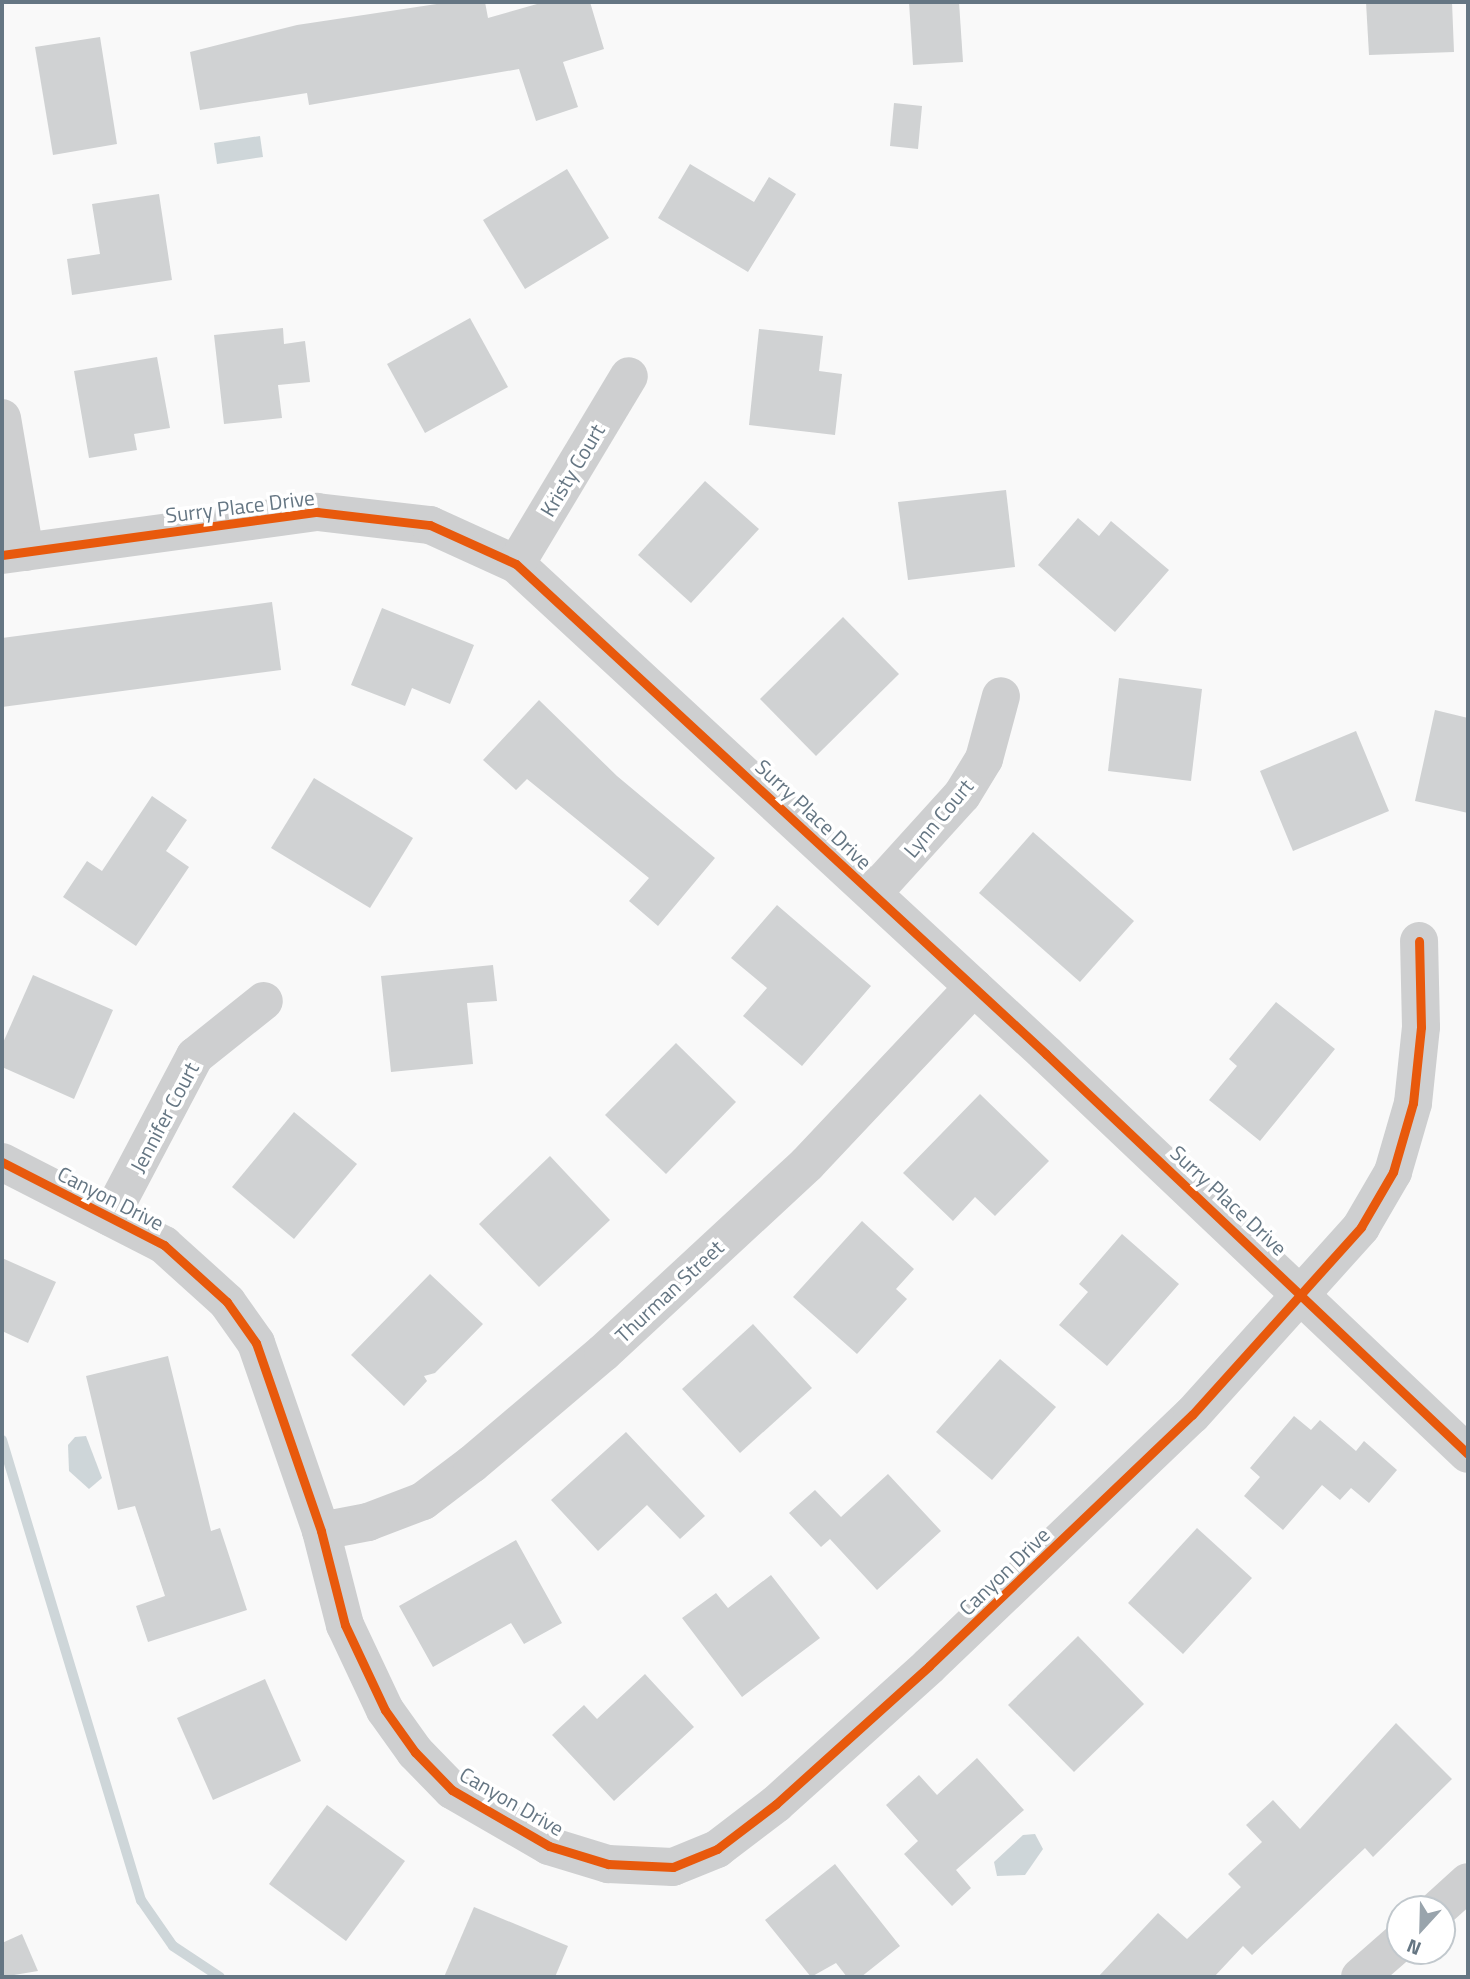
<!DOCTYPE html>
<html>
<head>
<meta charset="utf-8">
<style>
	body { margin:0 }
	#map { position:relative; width:1470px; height:1979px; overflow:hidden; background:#f9f9f9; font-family:"Titillium Web",sans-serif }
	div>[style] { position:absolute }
	.water>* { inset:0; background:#ced6d9 }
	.stream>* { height:10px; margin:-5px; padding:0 5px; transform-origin:5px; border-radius:5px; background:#ced6d9 }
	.building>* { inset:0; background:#d0d2d3 }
	.minor>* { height:38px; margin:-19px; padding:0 19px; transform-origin:19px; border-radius:19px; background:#cecfd0 }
	.cycleway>* { height:9px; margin:-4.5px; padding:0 4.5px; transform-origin:4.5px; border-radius:4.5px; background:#e8590c }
	span { translate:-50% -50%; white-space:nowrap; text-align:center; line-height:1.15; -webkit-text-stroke:7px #fff; paint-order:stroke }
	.street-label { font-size:21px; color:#657683 }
	.frame { position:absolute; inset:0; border:4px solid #657683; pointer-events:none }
	.north { position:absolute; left:1386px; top:1895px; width:70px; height:70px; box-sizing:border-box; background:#fff; border:2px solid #c1c8cd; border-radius:50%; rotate:202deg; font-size:19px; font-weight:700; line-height:28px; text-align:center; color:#657683 }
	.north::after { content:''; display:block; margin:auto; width:24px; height:32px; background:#99a4ac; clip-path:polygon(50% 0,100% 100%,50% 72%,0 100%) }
</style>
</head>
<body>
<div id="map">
	<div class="water">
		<i style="clip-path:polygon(260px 136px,263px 157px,217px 164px,214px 143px)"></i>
		<i style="clip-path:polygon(86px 1436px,102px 1478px,89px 1489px,69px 1471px,68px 1445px,75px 1437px)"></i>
		<i style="clip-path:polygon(1035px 1834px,1043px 1849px,1025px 1875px,997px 1876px,994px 1862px,1023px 1835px)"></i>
	</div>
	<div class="stream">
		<i style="left:2px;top:1440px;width:481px;rotate:73.2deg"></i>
		<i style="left:141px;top:1900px;width:56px;rotate:55.2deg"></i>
		<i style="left:173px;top:1946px;width:56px;rotate:33.4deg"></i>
	</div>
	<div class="building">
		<i style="clip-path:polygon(450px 2px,485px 2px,488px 18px,544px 2px,590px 2px,604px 49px,563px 62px,578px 107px,536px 121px,519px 69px,309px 105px,307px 93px,200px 110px,190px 52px,297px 25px)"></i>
		<i style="clip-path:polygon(909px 2px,959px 2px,963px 62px,913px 65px)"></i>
		<i style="clip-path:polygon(1366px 2px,1452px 2px,1454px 52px,1369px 55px)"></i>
		<i style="clip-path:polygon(100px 37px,117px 144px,53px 155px,35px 47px)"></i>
		<i style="clip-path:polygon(894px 103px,922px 106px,918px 149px,890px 146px)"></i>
		<i style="clip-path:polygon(690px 164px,754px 202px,769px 177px,796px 194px,748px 272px,658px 218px)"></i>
		<i style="clip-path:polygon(567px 169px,609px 238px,525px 289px,483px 220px)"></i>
		<i style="clip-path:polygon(159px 194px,172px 280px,72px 295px,67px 259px,100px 254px,92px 204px)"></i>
		<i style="clip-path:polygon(470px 318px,508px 387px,425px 433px,387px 364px)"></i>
		<i style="clip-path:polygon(283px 328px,284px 344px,305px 341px,310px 382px,278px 385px,282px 418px,224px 424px,214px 335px)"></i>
		<i style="clip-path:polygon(759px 329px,823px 336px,819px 371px,842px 374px,835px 435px,749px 425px)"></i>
		<i style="clip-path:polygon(157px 357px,170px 428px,134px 434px,137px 450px,89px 458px,74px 371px)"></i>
		<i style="clip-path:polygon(705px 481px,759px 529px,691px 603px,638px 555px)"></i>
		<i style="clip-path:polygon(1006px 490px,1015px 567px,908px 580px,898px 502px)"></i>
		<i style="clip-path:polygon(1078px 518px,1099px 536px,1111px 521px,1169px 570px,1115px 632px,1038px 565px)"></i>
		<i style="clip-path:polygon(272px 602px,281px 670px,2px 707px,2px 638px)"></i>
		<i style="clip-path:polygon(382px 608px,474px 645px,450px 704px,412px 688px,405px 706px,351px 685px)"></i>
		<i style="clip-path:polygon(843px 617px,899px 674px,816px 756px,760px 699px)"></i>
		<i style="clip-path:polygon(1119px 678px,1202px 689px,1191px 781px,1108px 771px)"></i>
		<i style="clip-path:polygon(539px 700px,617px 776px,715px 858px,658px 926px,629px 901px,649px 878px,527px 779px,516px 790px,483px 760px)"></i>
		<i style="clip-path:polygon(1435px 710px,1468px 718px,1468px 813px,1415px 801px)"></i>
		<i style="clip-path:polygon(1356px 731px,1389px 811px,1293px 851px,1260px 771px)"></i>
		<i style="clip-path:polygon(314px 778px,413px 838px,370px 908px,271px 848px)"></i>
		<i style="clip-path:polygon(152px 796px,187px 820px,166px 851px,189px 867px,136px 946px,63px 897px,87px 861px,102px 871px)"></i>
		<i style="clip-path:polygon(1033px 832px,1134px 921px,1080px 982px,979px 893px)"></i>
		<i style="clip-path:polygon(777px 905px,871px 986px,802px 1066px,743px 1016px,767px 988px,731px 958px)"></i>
		<i style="clip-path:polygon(493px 965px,497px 1001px,467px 1003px,473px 1064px,391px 1072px,381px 976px)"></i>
		<i style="clip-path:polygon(33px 975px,113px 1010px,74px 1099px,2px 1067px,2px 1045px)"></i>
		<i style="clip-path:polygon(1276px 1002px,1335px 1049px,1260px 1141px,1209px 1100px,1237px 1066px,1229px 1059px)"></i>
		<i style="clip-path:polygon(676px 1043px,736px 1102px,666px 1174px,605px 1115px)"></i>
		<i style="clip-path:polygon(980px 1094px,1049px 1161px,995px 1216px,975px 1197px,953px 1221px,903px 1173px)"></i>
		<i style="clip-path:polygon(294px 1112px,357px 1164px,294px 1239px,232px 1187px)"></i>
		<i style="clip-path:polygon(550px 1156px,610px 1220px,539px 1287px,479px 1224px)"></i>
		<i style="clip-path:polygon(862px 1221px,914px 1269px,896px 1289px,907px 1299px,857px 1354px,793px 1297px)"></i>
		<i style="clip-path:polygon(1122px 1234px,1179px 1284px,1107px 1366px,1059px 1325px,1088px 1292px,1079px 1284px)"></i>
		<i style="clip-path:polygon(2px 1258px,56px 1282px,28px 1343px,2px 1331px)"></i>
		<i style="clip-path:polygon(430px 1274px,483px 1324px,435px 1373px,424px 1376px,427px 1381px,404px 1406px,351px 1355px)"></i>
		<i style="clip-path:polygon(753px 1324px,812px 1388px,740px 1453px,682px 1389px)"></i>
		<i style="clip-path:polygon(168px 1356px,211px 1531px,220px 1528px,247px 1610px,148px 1642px,136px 1606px,165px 1596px,135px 1506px,118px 1510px,86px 1376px)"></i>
		<i style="clip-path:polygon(1000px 1359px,1056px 1407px,992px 1480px,936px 1432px)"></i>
		<i style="clip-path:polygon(1294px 1416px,1311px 1430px,1320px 1420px,1356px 1451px,1364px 1441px,1397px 1470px,1369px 1503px,1351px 1488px,1340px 1500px,1322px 1485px,1283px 1530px,1244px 1496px,1260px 1477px,1250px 1468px)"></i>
		<i style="clip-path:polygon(626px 1432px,705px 1516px,680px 1539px,647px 1505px,598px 1551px,551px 1500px)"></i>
		<i style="clip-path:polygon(888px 1474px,941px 1531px,877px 1590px,830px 1539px,821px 1547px,789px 1513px,815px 1490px,841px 1517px)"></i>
		<i style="clip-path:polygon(1197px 1528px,1252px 1578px,1183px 1654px,1128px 1603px)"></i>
		<i style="clip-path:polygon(516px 1540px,562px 1623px,524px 1644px,511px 1623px,433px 1667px,399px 1606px)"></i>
		<i style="clip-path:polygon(771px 1575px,820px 1638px,742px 1697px,682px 1618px,716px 1593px,728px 1608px)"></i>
		<i style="clip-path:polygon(1078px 1636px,1144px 1704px,1074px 1772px,1008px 1705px)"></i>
		<i style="clip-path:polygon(645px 1674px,694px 1727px,614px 1801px,552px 1735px,584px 1705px,597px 1719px)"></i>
		<i style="clip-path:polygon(265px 1679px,301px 1761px,213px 1800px,177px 1718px)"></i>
		<i style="clip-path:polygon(1396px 1723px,1452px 1779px,1373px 1857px,1365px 1848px,1252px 1955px,1243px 1946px,1214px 1977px,1098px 1977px,1158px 1913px,1187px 1939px,1241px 1887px,1228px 1874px,1262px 1842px,1246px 1825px,1273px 1800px,1300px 1829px)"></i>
		<i style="clip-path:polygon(977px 1758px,1024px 1810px,956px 1870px,971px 1888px,952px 1906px,904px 1854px,918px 1841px,886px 1805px,919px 1775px,937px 1795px)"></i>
		<i style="clip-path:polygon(327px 1805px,405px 1861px,346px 1941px,269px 1884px)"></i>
		<i style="clip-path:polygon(835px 1864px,900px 1946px,861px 1977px,847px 1977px,836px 1963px,811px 1977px,765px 1920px)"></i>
		<i style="clip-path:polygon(474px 1907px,568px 1946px,555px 1977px,444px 1977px)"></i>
		<i style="clip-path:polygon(22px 1934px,38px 1971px,2px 1977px,2px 1943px)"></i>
	</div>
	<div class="minor">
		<i style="left:2px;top:418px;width:136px;rotate:80.3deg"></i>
		<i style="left:2px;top:555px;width:318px;rotate:-7.8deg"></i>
		<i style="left:317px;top:512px;width:114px;rotate:6.6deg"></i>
		<i style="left:430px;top:525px;width:94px;rotate:24.4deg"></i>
		<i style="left:516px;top:564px;width:722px;rotate:42.75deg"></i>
		<i style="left:1046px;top:1054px;width:581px;rotate:43.47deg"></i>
		<i style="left:516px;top:564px;width:219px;rotate:-59deg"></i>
		<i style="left:873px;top:893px;width:132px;rotate:-47.8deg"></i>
		<i style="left:962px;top:795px;width:42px;rotate:-58.6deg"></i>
		<i style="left:984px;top:759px;width:65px;rotate:-74.9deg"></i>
		<i style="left:2px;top:1162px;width:182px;rotate:27.1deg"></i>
		<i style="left:164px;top:1245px;width:85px;rotate:42.1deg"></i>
		<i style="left:227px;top:1302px;width:50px;rotate:54.7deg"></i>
		<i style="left:256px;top:1343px;width:199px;rotate:70.9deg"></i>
		<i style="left:321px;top:1531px;width:97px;rotate:75.7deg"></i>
		<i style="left:345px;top:1625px;width:94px;rotate:64.8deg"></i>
		<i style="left:385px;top:1710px;width:52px;rotate:54.5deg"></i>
		<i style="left:415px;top:1752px;width:53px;rotate:45.8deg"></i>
		<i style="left:452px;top:1790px;width:112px;rotate:30deg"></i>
		<i style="left:549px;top:1846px;width:62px;rotate:17deg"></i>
		<i style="left:608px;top:1864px;width:65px;rotate:2.6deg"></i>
		<i style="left:673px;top:1867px;width:48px;rotate:-22.2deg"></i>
		<i style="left:717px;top:1849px;width:74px;rotate:-37.3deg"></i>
		<i style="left:776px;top:1804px;width:206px;rotate:-42deg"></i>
		<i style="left:929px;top:1666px;width:364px;rotate:-43.7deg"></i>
		<i style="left:1192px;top:1415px;width:253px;rotate:-48deg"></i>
		<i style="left:1361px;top:1227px;width:64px;rotate:-59.8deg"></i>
		<i style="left:1393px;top:1172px;width:72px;rotate:-73.8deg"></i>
		<i style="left:1413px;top:1103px;width:76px;rotate:-84deg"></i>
		<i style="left:1421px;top:1027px;width:86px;rotate:-91.3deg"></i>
		<i style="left:110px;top:1217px;width:182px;rotate:-62.2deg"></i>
		<i style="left:195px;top:1056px;width:88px;rotate:-38.6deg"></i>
		<i style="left:321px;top:1531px;width:48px;rotate:-10.8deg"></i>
		<i style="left:368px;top:1522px;width:59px;rotate:-20.9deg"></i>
		<i style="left:423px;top:1501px;width:61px;rotate:-37.1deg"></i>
		<i style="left:472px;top:1464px;width:172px;rotate:-40.3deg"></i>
		<i style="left:603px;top:1353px;width:278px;rotate:-42.8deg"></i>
		<i style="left:807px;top:1164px;width:243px;rotate:-46.7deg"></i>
		<i style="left:1438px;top:1909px;width:40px;rotate:-42deg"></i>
		<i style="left:1360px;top:1977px;width:53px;rotate:-41.2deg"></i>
	</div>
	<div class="cycleway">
		<i style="left:2px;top:555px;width:318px;rotate:-7.8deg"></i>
		<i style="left:317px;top:512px;width:114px;rotate:6.6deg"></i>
		<i style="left:430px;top:525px;width:94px;rotate:24.4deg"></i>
		<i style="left:516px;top:564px;width:722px;rotate:42.75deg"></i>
		<i style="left:1046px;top:1054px;width:581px;rotate:43.47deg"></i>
		<i style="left:2px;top:1162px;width:182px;rotate:27.1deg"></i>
		<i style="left:164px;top:1245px;width:85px;rotate:42.1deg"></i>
		<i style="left:227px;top:1302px;width:50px;rotate:54.7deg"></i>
		<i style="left:256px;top:1343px;width:199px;rotate:70.9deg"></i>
		<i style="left:321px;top:1531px;width:97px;rotate:75.7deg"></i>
		<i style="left:345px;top:1625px;width:94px;rotate:64.8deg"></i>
		<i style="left:385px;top:1710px;width:52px;rotate:54.5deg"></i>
		<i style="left:415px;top:1752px;width:53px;rotate:45.8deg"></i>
		<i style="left:452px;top:1790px;width:112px;rotate:30deg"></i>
		<i style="left:549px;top:1846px;width:62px;rotate:17deg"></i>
		<i style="left:608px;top:1864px;width:65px;rotate:2.6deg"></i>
		<i style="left:673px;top:1867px;width:48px;rotate:-22.2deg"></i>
		<i style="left:717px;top:1849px;width:74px;rotate:-37.3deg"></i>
		<i style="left:776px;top:1804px;width:206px;rotate:-42deg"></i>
		<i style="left:929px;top:1666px;width:364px;rotate:-43.7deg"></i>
		<i style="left:1192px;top:1415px;width:253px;rotate:-48deg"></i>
		<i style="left:1361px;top:1227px;width:64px;rotate:-59.8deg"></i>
		<i style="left:1393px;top:1172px;width:72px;rotate:-73.8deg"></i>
		<i style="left:1413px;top:1103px;width:76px;rotate:-84deg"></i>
		<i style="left:1421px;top:1027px;width:86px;rotate:-91.3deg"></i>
	</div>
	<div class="street-label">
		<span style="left:572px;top:470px;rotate:-59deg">Kristy Court</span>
		<span style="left:240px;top:506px;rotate:-7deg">Surry Place Drive</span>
		<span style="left:814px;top:814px;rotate:43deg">Surry Place Drive</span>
		<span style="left:938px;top:818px;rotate:-50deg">Lynn Court</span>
		<span style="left:164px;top:1117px;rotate:-62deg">Jennifer Court</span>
		<span style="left:111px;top:1198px;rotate:27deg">Canyon Drive</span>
		<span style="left:1229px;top:1200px;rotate:43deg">Surry Place Drive</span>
		<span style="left:669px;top:1291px;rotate:-43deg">Thurman Street</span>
		<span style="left:1004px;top:1571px;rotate:-44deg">Canyon Drive</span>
		<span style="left:512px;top:1801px;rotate:30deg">Canyon Drive</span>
	</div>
	<div class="frame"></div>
	<div class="north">N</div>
</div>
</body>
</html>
